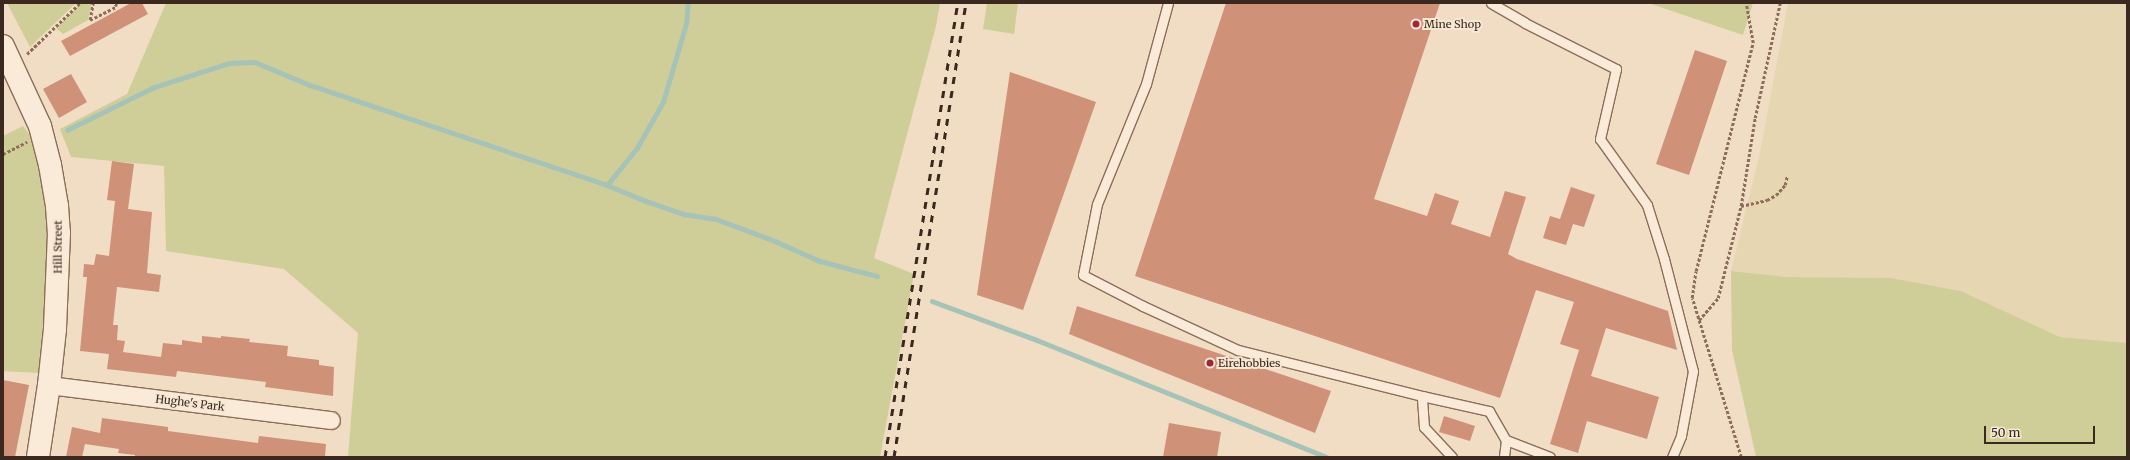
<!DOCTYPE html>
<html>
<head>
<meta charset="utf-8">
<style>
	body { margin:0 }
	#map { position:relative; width:2130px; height:460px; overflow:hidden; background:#f0ddc4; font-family:Merriweather,serif }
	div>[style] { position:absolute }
	.farmland>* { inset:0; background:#e6d6b1 }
	.green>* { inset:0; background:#cfce98 }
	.stream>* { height:4.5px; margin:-2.25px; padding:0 2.25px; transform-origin:2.25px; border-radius:2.25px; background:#a6c3b7 }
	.building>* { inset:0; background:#d09179 }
	.path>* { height:2.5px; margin-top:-1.25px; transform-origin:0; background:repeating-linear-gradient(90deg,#8c6d5a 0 3px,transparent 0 5px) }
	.roads { filter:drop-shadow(1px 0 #8c6d5a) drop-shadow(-1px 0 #8c6d5a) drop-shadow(0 1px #8c6d5a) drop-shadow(0 -1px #8c6d5a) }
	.service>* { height:9px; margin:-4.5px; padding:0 4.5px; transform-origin:4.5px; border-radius:4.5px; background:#faebd8 }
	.minor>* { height:17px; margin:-8.5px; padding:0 8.5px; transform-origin:8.5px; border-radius:8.5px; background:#faebd8 }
	.secondary>* { height:22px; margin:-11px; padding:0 11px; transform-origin:11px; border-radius:11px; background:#faebd8 }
	.rail>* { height:3px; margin-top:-1.5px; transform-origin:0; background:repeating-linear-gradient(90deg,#3b281e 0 7px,transparent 0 14px) }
	.dots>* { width:11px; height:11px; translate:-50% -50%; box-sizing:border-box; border:2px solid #f7e8d4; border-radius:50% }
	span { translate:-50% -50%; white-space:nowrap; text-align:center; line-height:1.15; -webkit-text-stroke:4px #f7e8d4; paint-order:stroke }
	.poi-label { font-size:11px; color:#3b281e }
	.left { translate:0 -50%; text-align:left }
	.street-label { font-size:11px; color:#3b281e }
	.frame { position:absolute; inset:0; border:4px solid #3b281e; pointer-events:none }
	.scale { position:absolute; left:1984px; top:426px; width:111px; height:18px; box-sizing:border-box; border:2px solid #3b281e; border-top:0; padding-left:5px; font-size:12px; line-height:14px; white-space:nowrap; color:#3b281e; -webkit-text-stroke:3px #f7e8d4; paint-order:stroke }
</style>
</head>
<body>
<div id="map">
	<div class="farmland">
		<i style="clip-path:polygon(1788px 3px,2127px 3px,2127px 343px,2060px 337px,1961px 291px,1891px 278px,1786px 277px,1731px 271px,1761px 148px)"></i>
	</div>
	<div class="green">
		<i style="clip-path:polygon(7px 3px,76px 3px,30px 47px)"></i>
		<i style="clip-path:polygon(81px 3px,92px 3px,88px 20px,63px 34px,56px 28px)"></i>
		<i style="clip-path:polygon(166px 3px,940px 3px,936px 26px,874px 258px,914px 274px,880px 457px,348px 457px,358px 333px,284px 269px,166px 251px,164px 166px,71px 157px,60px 129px,127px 94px)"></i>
		<i style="clip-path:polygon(987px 3px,1018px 3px,1014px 34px,983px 29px)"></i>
		<i style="clip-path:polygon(1648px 3px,1753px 3px,1743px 35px)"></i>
		<i style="clip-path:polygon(23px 126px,33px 139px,44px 198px,47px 228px,44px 318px,38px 373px,3px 371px,3px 136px)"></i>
		<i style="clip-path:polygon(1731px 271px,1786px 277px,1891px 278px,1961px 291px,2060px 337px,2127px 343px,2127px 457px,1756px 457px,1732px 350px)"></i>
	</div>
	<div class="stream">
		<i style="left:67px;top:130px;width:95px;rotate:-26.3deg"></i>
		<i style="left:152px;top:88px;width:81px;rotate:-18deg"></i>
		<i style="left:229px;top:63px;width:26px;rotate:-2deg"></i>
		<i style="left:255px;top:62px;width:60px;rotate:22.7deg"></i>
		<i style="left:310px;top:85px;width:313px;rotate:18.6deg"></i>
		<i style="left:607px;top:185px;width:42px;rotate:22.3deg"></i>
		<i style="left:646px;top:201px;width:40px;rotate:18.9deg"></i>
		<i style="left:684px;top:214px;width:32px;rotate:9deg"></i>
		<i style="left:716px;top:219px;width:63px;rotate:20.4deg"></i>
		<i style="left:775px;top:241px;width:49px;rotate:24deg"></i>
		<i style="left:820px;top:261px;width:59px;rotate:14.7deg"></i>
		<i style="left:607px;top:185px;width:48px;rotate:-51deg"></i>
		<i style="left:637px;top:148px;width:53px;rotate:-60.5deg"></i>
		<i style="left:663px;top:102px;width:81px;rotate:-73.6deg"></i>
		<i style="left:686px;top:24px;width:21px;rotate:-85deg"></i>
		<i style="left:932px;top:301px;width:112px;rotate:20.4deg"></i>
		<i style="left:1037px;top:340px;width:312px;rotate:22deg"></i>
	</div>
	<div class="building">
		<i style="clip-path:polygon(131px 3px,142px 3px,148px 14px,70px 56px,61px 41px)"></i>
		<i style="clip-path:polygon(1226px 3px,1440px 3px,1374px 199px,1427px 216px,1435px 193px,1459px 201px,1451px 224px,1490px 237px,1505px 191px,1526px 197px,1508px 254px,1517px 259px,1668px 311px,1677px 350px,1606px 328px,1591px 376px,1659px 397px,1647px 439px,1587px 421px,1578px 453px,1550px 444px,1579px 350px,1560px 344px,1574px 302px,1536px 290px,1500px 398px,1135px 276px)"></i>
		<i style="clip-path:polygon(1695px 50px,1727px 61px,1689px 175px,1656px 164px)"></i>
		<i style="clip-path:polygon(1010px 72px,1096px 102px,1023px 310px,977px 295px)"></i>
		<i style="clip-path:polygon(71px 74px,87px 102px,59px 118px,43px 89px)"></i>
		<i style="clip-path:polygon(112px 161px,134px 164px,128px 209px,152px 212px,147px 273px,161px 275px,159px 292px,117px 287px,113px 325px,118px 325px,117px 340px,125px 341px,123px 352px,161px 357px,163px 343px,182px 345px,182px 340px,202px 343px,202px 336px,221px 338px,221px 336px,250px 339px,249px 342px,288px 346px,287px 356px,319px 360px,319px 365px,334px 367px,333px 396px,265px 387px,266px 382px,177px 371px,176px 377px,107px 369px,109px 354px,80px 351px,87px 277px,83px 277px,84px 264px,94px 265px,96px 254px,109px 256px,115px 201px,107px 200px)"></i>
		<i style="clip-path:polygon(1571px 187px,1595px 195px,1584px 227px,1573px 224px,1566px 245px,1543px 238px,1550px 216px,1560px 219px)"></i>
		<i style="clip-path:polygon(1077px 306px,1331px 391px,1315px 433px,1069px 334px)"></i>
		<i style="clip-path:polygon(3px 380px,29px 385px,15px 457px,3px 457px)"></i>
		<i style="clip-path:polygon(1444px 416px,1475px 426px,1470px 441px,1439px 432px)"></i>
		<i style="clip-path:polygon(102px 418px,168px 427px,168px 431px,258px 443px,259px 436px,326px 444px,325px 457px,135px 457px,135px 455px,118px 453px,119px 449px,85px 444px,82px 457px,66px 457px,72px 427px,100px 433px)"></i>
		<i style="clip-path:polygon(1169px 423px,1221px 432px,1217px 457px,1163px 457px)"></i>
	</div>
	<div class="path">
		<i style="left:90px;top:20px;width:30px;rotate:-27deg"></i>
		<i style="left:117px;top:6px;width:5px;rotate:-143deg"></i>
		<i style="left:90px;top:20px;width:17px;rotate:-80deg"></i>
		<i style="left:27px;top:54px;width:74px;rotate:-43.9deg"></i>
		<i style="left:3px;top:154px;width:27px;rotate:-27deg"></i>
		<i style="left:1741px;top:206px;width:27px;rotate:-13deg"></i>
		<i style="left:1767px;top:200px;width:10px;rotate:-29deg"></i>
		<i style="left:1776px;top:195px;width:13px;rotate:-48deg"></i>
		<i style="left:1785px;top:185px;width:9px;rotate:-77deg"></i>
		<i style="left:1699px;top:320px;width:29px;rotate:-49deg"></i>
		<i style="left:1718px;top:298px;width:95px;rotate:-76deg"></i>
		<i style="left:1741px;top:206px;width:89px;rotate:-81deg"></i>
		<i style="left:1755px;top:118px;width:118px;rotate:-77.7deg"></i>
		<i style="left:1741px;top:457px;width:166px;rotate:-107.1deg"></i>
		<i style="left:1692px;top:298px;width:27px;rotate:-82deg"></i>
		<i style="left:1696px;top:271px;width:235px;rotate:-76deg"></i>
		<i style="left:1753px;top:43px;width:41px;rotate:-99.9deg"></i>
	</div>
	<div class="roads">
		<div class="service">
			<i style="left:1168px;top:3px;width:84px;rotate:105.2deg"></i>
			<i style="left:1146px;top:84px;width:130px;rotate:112.2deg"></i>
			<i style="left:1097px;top:204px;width:72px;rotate:101.2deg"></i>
			<i style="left:1083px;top:275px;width:68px;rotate:27.3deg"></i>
			<i style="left:1143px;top:306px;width:105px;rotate:24.9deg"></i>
			<i style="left:1238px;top:350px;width:190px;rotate:14deg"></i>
			<i style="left:1491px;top:3px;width:39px;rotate:30deg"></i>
			<i style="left:1525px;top:23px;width:102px;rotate:26.8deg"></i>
			<i style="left:1616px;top:69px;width:72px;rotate:102.9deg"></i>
			<i style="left:1600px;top:139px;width:81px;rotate:54.5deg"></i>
			<i style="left:1647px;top:205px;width:57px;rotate:72.5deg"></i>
			<i style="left:1664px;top:259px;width:116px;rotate:75.5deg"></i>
			<i style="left:1693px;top:371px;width:66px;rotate:100.5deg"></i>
			<i style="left:1681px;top:436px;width:23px;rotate:113deg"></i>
			<i style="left:1506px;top:440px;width:47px;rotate:21.1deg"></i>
			<i style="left:1452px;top:457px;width:41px;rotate:-133deg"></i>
			<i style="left:1424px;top:427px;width:31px;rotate:-94deg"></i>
			<i style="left:1422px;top:396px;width:69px;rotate:12.6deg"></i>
			<i style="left:1489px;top:411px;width:34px;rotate:60deg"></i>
			<i style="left:1506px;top:440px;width:17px;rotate:97deg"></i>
		</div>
		<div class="minor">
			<i style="left:49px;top:385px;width:284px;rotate:7.1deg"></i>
		</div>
		<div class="secondary">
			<i style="left:3px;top:46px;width:88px;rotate:65.2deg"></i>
			<i style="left:40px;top:126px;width:40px;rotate:75.6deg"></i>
			<i style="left:50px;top:165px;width:42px;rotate:80.3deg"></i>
			<i style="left:57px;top:206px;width:27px;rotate:86deg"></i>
			<i style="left:59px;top:233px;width:96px;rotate:92.4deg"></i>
			<i style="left:55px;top:329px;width:56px;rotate:96.1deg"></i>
			<i style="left:49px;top:385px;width:73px;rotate:98.7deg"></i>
		</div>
	</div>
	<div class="rail">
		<i style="left:885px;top:457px;width:460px;rotate:-80.9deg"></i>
		<i style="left:894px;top:457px;width:460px;rotate:-81deg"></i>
	</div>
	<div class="dots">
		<i style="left:1416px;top:24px;background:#9e2738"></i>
		<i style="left:1210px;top:363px;background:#9e2738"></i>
	</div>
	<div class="poi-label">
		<span class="left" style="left:1424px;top:24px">Mine Shop</span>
		<span class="left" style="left:1218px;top:363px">Eirehobbies</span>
	</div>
	<div class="street-label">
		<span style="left:58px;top:247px;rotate:-90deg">Hill Street</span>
		<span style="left:190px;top:403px;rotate:7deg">Hughe's Park</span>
	</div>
	<div class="frame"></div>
	<div class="scale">50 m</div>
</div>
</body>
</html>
